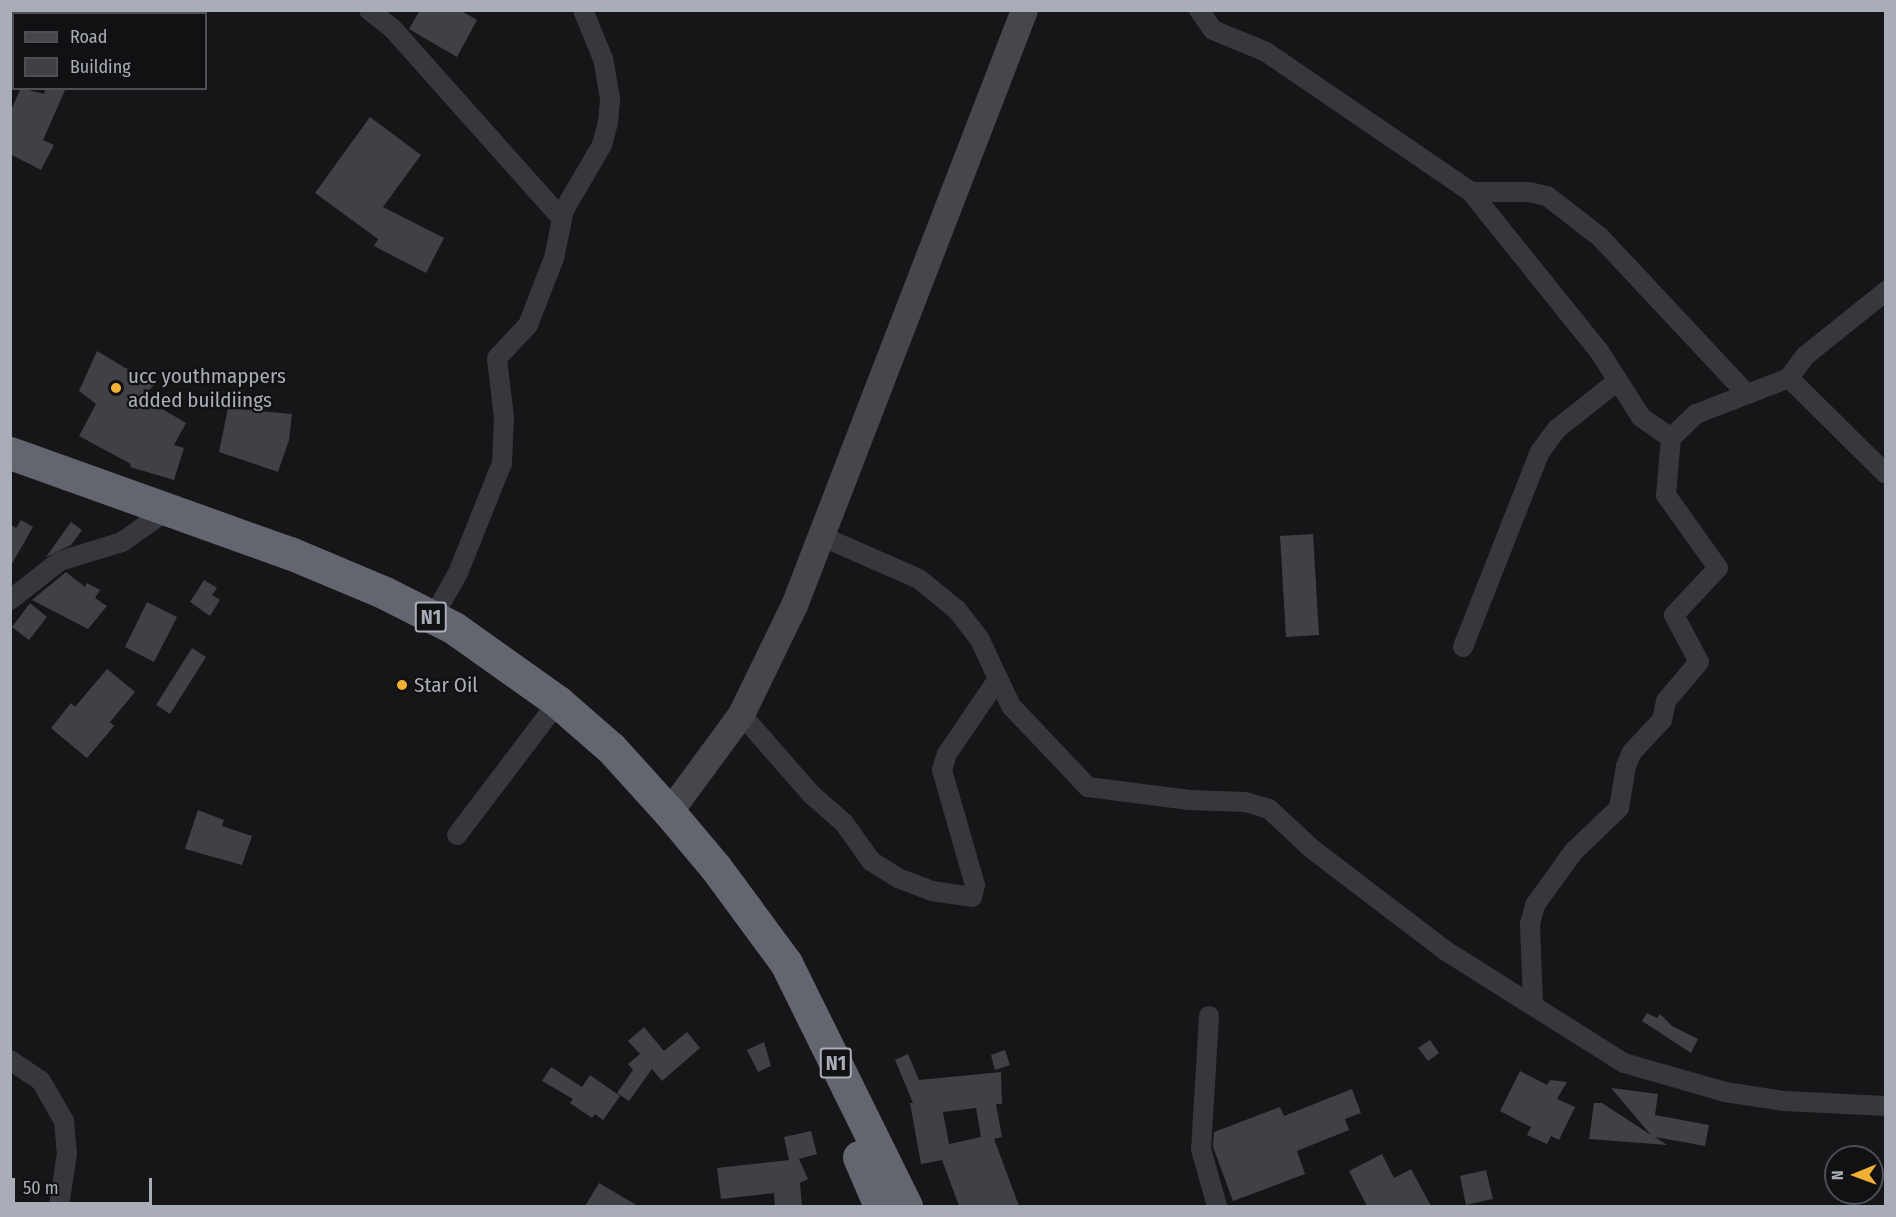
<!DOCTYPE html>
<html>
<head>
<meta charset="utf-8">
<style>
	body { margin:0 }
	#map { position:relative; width:1896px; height:1217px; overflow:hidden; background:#161618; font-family:"Fira Sans Condensed",sans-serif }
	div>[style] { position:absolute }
	.building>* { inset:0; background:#404145 }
	.street>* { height:20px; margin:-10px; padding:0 10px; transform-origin:10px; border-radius:10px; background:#37383d }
	.secondary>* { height:27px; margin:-13.5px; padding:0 13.5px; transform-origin:13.5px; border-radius:13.5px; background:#45474d }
	.highway>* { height:33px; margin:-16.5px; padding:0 16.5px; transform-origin:16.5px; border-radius:16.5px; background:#63666e }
	.dots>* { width:16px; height:16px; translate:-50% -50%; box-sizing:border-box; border:3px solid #111113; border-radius:50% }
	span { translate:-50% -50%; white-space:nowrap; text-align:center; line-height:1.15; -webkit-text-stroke:4.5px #111113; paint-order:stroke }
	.shield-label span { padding:2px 4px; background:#111113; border:2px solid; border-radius:4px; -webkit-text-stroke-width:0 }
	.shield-label { font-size:20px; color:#a8adb8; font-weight:700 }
	.poi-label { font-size:21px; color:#a8adb8 }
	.left { translate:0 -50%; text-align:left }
	.frame { position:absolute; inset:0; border:12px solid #a8adb8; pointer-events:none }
	.legend { position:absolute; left:12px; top:12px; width:195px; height:78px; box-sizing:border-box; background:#111113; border:2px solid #4d4f55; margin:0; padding:8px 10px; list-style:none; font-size:18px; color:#a8adb8 }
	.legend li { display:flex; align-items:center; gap:12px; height:30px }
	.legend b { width:30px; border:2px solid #4d4f55 }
	.north { position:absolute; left:1824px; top:1145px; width:60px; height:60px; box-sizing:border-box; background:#111113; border:2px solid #4d4f55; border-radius:50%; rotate:269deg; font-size:16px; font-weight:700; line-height:24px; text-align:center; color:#a8adb8 }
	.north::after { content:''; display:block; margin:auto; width:21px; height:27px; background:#f2b134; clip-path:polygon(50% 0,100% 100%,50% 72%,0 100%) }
	.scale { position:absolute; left:12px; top:1178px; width:140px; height:27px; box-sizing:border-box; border:3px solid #a8adb8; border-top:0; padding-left:8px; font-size:18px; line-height:21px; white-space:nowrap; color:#a8adb8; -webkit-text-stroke:4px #111113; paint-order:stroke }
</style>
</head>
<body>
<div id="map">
	<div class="building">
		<i style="clip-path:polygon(420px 10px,460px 10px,477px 20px,457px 57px,409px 29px)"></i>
		<i style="clip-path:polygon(21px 88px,44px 94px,46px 88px,66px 88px,43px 140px,54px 145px,41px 170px,10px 154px,10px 112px)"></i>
		<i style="clip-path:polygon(370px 117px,421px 155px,383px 207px,444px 238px,426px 273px,374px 246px,378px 239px,315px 193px)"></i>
		<i style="clip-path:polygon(97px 351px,154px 385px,142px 397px,186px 423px,174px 445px,184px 448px,174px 480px,130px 467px,131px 464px,79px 436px,96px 404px,79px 391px)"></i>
		<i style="clip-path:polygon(228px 408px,292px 414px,289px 440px,278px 472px,219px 452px)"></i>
		<i style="clip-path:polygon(21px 520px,33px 527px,10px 567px,10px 524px,16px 528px)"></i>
		<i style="clip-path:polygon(71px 522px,82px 530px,71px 545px,46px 557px)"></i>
		<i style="clip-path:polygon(1313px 534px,1319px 635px,1286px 637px,1280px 536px)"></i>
		<i style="clip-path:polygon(66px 572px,85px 587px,87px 583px,100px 590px,95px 598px,107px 606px,88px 629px,32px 600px)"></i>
		<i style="clip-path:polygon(204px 580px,217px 588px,212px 595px,220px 600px,210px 616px,190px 602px)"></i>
		<i style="clip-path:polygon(147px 602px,177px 617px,154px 662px,125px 647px)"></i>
		<i style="clip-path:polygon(30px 603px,47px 617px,29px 640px,12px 627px)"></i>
		<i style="clip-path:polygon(192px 648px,206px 657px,170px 714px,156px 705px)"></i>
		<i style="clip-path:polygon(107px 669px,135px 692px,110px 722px,114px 726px,87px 758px,51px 728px,71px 703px,75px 707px)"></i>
		<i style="clip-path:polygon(198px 810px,224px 820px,222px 826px,252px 836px,242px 865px,185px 849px)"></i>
		<i style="clip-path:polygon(1647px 1013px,1657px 1018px,1660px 1014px,1672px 1026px,1698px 1039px,1691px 1053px,1642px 1021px)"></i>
		<i style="clip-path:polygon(644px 1027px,664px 1051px,687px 1032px,700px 1048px,662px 1081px,652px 1069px,629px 1101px,617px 1093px,633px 1070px,628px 1064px,640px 1054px,628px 1041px)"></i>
		<i style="clip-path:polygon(1430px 1040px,1439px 1053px,1428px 1061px,1418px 1048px)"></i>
		<i style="clip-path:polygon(764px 1042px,771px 1066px,758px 1072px,747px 1050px)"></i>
		<i style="clip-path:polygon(1005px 1050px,1010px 1065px,995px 1070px,991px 1055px)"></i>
		<i style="clip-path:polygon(evenodd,908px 1054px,919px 1080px,1001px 1072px,1002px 1104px,996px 1104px,1002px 1137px,994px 1139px,1019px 1206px,959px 1206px,942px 1160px,921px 1164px,910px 1103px,913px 1103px,895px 1060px,908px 1054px,976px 1108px,981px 1137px,949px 1144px,943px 1112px,976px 1108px)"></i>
		<i style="clip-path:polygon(551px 1067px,582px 1087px,590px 1075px,620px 1096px,603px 1120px,595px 1114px,592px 1118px,570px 1103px,573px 1099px,542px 1081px)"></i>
		<i style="clip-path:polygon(1520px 1071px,1547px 1085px,1550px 1080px,1567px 1082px,1557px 1099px,1575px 1107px,1559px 1140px,1551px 1136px,1547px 1144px,1527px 1135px,1531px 1127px,1500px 1111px)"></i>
		<i style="clip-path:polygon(1611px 1088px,1658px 1094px,1655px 1115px,1709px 1125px,1705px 1146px,1655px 1137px,1667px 1145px,1589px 1139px,1594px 1103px,1602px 1103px,1651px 1135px)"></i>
		<i style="clip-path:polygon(1352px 1089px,1361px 1113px,1345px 1119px,1349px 1130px,1297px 1151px,1305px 1174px,1233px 1201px,1213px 1147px,1214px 1132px,1280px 1107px,1284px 1116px)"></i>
		<i style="clip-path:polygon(811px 1131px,817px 1154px,799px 1159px,808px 1179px,800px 1183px,802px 1206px,775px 1206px,774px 1193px,721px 1199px,717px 1168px,789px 1160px,784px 1137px)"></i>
		<i style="clip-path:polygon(1382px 1154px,1394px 1178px,1411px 1169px,1431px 1206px,1367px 1206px,1349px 1171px)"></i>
		<i style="clip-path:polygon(1486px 1170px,1493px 1199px,1466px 1205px,1460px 1176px)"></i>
		<i style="clip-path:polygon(599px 1183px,638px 1206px,585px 1206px)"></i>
	</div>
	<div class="street">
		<i style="left:369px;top:10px;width:29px;rotate:38deg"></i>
		<i style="left:392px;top:28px;width:254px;rotate:48.3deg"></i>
		<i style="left:1199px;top:10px;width:24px;rotate:55deg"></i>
		<i style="left:1213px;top:30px;width:57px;rotate:22.5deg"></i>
		<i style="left:1266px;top:52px;width:248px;rotate:34.3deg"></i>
		<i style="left:1471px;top:192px;width:204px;rotate:51.2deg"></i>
		<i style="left:1599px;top:351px;width:78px;rotate:57.5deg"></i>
		<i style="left:1641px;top:417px;width:37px;rotate:35deg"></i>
		<i style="left:65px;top:14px;width:2px;rotate:-63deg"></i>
		<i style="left:10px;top:72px;width:5px;rotate:-37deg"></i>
		<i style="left:1471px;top:192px;width:58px"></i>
		<i style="left:1529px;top:192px;width:18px;rotate:13deg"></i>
		<i style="left:1547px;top:196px;width:67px;rotate:37.7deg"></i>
		<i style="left:1600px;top:237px;width:215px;rotate:46.9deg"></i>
		<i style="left:1789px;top:378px;width:136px;rotate:44.7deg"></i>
		<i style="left:821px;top:536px;width:107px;rotate:23.7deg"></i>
		<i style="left:919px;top:579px;width:49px;rotate:39.2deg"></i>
		<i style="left:957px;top:610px;width:36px;rotate:52deg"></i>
		<i style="left:979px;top:638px;width:75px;rotate:64.8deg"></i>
		<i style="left:1011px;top:706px;width:112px;rotate:46.5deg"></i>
		<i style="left:1088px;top:787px;width:102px;rotate:7.3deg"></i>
		<i style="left:1189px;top:800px;width:56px;rotate:2deg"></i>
		<i style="left:1245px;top:802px;width:25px;rotate:16deg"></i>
		<i style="left:1269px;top:809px;width:59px;rotate:42.9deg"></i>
		<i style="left:1312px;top:849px;width:168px;rotate:37.3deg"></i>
		<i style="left:1446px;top:951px;width:210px;rotate:32.2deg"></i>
		<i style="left:1624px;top:1063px;width:105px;rotate:16deg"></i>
		<i style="left:1725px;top:1092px;width:60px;rotate:8.7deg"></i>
		<i style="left:1784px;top:1101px;width:102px;rotate:2.8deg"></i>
		<i style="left:10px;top:600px;width:63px;rotate:-38deg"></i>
		<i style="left:60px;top:561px;width:65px;rotate:-17deg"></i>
		<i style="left:122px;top:542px;width:57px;rotate:-35.1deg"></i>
		<i style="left:433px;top:617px;width:51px;rotate:-60.4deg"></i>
		<i style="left:458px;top:573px;width:118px;rotate:-68.2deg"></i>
		<i style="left:502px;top:463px;width:45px;rotate:-87.5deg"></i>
		<i style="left:504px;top:418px;width:60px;rotate:-96.7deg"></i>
		<i style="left:497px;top:358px;width:45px;rotate:-46.8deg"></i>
		<i style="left:528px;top:325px;width:72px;rotate:-68.8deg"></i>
		<i style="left:554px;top:258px;width:49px;rotate:-78.2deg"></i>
		<i style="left:564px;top:210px;width:75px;rotate:-59.7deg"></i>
		<i style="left:602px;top:145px;width:23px;rotate:-75deg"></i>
		<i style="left:608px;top:123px;width:25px;rotate:-85deg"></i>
		<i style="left:610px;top:98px;width:40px;rotate:-100deg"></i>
		<i style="left:603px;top:59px;width:53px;rotate:-112.2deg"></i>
		<i style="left:1463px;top:647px;width:210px;rotate:-68.5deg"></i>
		<i style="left:1540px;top:452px;width:29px;rotate:-54deg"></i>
		<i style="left:1557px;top:429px;width:75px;rotate:-38.5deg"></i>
		<i style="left:741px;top:714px;width:108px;rotate:48.8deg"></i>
		<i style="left:812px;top:795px;width:43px;rotate:41.2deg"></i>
		<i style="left:844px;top:823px;width:47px;rotate:54.6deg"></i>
		<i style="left:871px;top:861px;width:32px;rotate:32deg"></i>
		<i style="left:898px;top:878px;width:36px;rotate:21deg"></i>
		<i style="left:932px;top:891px;width:40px;rotate:8.5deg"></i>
		<i style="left:972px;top:897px;width:12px;rotate:-76deg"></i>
		<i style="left:975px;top:885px;width:120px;rotate:-106deg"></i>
		<i style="left:942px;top:770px;width:17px;rotate:-73deg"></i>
		<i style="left:947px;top:754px;width:91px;rotate:-55.8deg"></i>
		<i style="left:457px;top:835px;width:167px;rotate:-52.8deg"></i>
		<i style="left:1533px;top:1003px;width:79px;rotate:-92.2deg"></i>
		<i style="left:1530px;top:924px;width:20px;rotate:-75deg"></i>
		<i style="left:1535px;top:905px;width:67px;rotate:-54.2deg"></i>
		<i style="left:1574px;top:851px;width:62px;rotate:-43.7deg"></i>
		<i style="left:1619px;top:808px;width:43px;rotate:-80.5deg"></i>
		<i style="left:1626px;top:766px;width:15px;rotate:-67deg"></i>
		<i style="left:1632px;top:752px;width:44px;rotate:-46.8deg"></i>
		<i style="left:1662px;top:720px;width:19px;rotate:-78deg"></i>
		<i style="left:1666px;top:701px;width:51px;rotate:-49.8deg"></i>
		<i style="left:1699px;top:662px;width:53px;rotate:-118deg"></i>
		<i style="left:1674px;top:615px;width:64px;rotate:-46.9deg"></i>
		<i style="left:1718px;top:568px;width:90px;rotate:-125.5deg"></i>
		<i style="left:1666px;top:495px;width:57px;rotate:-85deg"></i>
		<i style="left:1671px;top:438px;width:35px;rotate:-44deg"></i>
		<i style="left:1696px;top:414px;width:100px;rotate:-21.2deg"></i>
		<i style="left:1789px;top:378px;width:27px;rotate:-54deg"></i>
		<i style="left:1805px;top:356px;width:104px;rotate:-38.7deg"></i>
		<i style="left:1209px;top:1016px;width:133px;rotate:93.4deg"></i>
		<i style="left:1201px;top:1149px;width:59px;rotate:74.3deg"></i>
		<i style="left:10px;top:1060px;width:37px;rotate:34deg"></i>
		<i style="left:41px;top:1081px;width:46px;rotate:60.1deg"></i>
		<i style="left:64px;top:1121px;width:32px;rotate:85deg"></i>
		<i style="left:67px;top:1153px;width:54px;rotate:98.6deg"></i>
	</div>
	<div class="secondary">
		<i style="left:669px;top:812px;width:122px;rotate:-53.7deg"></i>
		<i style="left:741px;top:714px;width:121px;rotate:-64.1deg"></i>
		<i style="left:794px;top:605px;width:638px;rotate:-68.87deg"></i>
	</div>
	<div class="highway">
		<i style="left:10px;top:453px;width:297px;rotate:19.7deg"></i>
		<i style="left:290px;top:553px;width:103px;rotate:22.8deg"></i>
		<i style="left:385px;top:593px;width:77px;rotate:26.9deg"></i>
		<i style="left:454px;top:628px;width:128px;rotate:35.4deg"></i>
		<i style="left:558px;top:702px;width:70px;rotate:41deg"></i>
		<i style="left:611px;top:748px;width:86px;rotate:47.8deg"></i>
		<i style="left:669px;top:812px;width:73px;rotate:50deg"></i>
		<i style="left:716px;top:868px;width:118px;rotate:53.6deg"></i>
		<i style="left:786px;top:963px;width:271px;rotate:63.7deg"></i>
		<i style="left:859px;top:1157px;width:53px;rotate:66.8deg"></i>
	</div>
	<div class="dots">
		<i style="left:116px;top:388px;background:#f2b134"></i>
		<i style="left:402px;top:685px;background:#f2b134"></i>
	</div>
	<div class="shield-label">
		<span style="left:431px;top:617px">N1</span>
		<span style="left:836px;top:1063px">N1</span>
	</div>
	<div class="poi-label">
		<span class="left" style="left:128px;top:388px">ucc youthmappers<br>added buildiings</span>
		<span class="left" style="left:414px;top:685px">Star Oil</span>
	</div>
	<div class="frame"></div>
	<ul class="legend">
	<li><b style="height:8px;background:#45474d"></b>Road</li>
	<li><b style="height:16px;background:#404145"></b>Building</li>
	</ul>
	<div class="north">N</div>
	<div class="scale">50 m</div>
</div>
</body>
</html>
